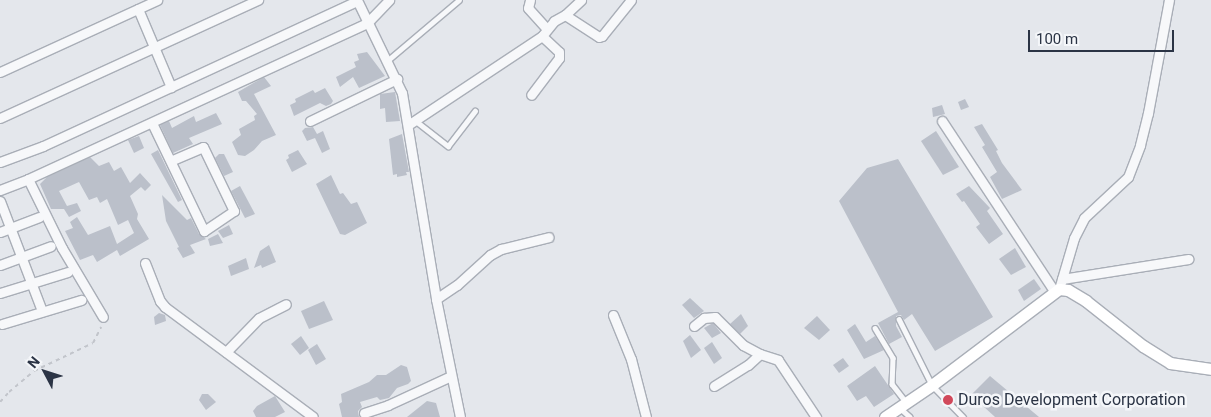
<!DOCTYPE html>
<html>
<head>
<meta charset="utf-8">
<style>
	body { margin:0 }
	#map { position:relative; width:1211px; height:417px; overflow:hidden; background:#e4e7ec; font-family:Roboto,sans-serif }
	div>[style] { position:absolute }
	.building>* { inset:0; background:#bbc0ca }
	.path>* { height:2px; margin-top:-1px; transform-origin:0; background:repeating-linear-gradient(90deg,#c2c5cb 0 4px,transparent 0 8px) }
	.roads { filter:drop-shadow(1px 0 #a9aeb7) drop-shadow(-1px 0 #a9aeb7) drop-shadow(0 1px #a9aeb7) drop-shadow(0 -1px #a9aeb7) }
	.lane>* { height:4.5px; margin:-2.25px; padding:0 2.25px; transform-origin:2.25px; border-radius:2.25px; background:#f7f8fa }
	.street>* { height:9px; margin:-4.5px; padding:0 4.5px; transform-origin:4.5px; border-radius:4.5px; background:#f7f8fa }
	.secondary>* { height:11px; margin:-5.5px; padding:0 5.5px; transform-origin:5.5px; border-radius:5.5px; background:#fff }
	.dots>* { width:14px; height:14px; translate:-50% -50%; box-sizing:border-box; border:2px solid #f4f6f9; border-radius:50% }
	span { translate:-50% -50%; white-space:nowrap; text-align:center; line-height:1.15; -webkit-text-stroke:5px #f4f6f9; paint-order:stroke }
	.poi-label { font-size:16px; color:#2b3445 }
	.left { translate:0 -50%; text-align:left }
	.north { position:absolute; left:20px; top:347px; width:50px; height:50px; -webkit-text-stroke:4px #f4f6f9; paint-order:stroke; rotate:310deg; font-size:14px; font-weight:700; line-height:20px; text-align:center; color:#2b3445 }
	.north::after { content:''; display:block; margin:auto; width:18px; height:22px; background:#2b3445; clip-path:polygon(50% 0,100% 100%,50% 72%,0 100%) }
	.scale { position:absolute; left:1028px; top:30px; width:146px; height:22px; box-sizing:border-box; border:2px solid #2b3445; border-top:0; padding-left:6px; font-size:15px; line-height:18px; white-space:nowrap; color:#2b3445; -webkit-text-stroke:4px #f4f6f9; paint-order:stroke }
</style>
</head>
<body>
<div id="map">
	<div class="building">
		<i style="clip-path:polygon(367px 52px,385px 76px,359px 88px,353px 77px,340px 87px,336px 77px,356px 67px,354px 62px,359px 60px,357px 54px)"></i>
		<i style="clip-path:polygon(264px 77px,271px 86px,254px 94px,276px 135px,262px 141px,254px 150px,245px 156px,238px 155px,232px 142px,241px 135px,239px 129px,255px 120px,254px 116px,257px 114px,246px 101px,242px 101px,238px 92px)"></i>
		<i style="clip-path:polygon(325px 88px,333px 101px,331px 104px,326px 106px,320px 103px,294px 116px,290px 105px,296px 102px,295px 99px,313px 90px,315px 93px)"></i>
		<i style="clip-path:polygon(395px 92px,400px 121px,386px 122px,385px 108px,380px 109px,380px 94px)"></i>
		<i style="clip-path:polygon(965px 99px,969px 107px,961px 110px,958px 102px)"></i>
		<i style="clip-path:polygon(942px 105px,945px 114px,933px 117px,932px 108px)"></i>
		<i style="clip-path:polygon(216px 113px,222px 124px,189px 138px,193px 144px,173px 153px,160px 125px,169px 121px,172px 128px,194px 116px,196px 122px)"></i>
		<i style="clip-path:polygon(982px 124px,998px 150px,996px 151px,1002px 163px,1022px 190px,1002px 199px,990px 177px,997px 172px,982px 147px,985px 145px,974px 127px)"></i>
		<i style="clip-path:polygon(313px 127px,317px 134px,323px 131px,330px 149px,322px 153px,315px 138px,307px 141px,302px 131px,305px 128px)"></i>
		<i style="clip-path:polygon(936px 131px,959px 167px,943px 175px,921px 141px)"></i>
		<i style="clip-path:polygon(402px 134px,409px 172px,406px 172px,407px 175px,397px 177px,397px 174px,393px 175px,389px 139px)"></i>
		<i style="clip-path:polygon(139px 136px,144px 148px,134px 153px,128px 140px)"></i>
		<i style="clip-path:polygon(158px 150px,182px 200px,178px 202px,151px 154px)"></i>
		<i style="clip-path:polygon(298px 150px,307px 164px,292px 172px,286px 160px,289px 158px,288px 155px)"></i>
		<i style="clip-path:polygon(219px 154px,224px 154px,233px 172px,224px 176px,215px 158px)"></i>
		<i style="clip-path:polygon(90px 157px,99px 166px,109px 162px,114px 171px,121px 167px,130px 183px,140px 173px,151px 185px,145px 191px,141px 187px,130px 196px,138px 214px,137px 219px,149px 239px,120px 256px,117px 250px,97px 262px,93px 255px,80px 260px,65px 231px,73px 228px,70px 222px,77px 217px,88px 235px,110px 226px,117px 244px,134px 233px,128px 220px,118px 225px,107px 199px,100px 203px,97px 197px,89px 200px,79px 182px,59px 191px,67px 206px,77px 203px,81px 211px,69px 217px,64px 209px,51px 209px,40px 184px,47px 177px)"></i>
		<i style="clip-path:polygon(898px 159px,993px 317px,935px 351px,912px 314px,904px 320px,901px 315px,896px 316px,896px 326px,902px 337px,889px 344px,878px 323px,898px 312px,839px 201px,867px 168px)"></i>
		<i style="clip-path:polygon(331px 175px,340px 194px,343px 193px,351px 204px,357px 202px,367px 223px,345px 235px,340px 234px,316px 184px)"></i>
		<i style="clip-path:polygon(240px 186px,255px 214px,245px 218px,231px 191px)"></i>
		<i style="clip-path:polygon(969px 186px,990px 208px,987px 211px,1003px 234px,989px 244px,976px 227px,980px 224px,964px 201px,962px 202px,956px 194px)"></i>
		<i style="clip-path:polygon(162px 195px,187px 220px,191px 218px,199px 234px,206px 239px,190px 245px,195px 253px,183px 258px,177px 248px,179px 247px,166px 221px)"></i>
		<i style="clip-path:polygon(229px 225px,233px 234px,223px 238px,218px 231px)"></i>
		<i style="clip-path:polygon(218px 234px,223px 243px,210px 246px,208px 239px)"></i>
		<i style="clip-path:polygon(269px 245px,276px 262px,262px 268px,261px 265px,254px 268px,260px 251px)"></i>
		<i style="clip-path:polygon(1015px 248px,1026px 267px,1011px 275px,999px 259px)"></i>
		<i style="clip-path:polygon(246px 258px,249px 269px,231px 276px,228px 266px)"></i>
		<i style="clip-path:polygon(1034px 279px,1041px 289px,1024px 301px,1018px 290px)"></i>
		<i style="clip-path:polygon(690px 298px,704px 311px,694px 318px,682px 305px)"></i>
		<i style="clip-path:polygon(324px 301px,333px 320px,309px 329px,301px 311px)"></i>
		<i style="clip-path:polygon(159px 313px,165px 315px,166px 321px,155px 325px,154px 317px)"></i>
		<i style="clip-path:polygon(741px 314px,748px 326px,740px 334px,730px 324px)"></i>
		<i style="clip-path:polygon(817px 316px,830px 330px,819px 340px,804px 328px)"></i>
		<i style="clip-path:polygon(713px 323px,721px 333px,712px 338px,704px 328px)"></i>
		<i style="clip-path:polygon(855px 324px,866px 342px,875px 336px,884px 350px,864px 359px,847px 330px)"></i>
		<i style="clip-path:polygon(690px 335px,701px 350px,691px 358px,683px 341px)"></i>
		<i style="clip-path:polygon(301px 336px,309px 348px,300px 355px,291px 344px)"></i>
		<i style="clip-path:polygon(712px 342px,722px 358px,714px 364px,704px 348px)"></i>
		<i style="clip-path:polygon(317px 344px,326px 359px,316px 365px,308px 350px)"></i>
		<i style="clip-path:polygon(843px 358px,849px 366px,839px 373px,833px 365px)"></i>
		<i style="clip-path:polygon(401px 365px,407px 367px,411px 381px,408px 384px,397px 388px,389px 398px,380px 400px,377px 397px,360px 402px,362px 407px,358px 411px,359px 417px,342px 417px,339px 404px,342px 402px,341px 394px,369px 382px,377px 375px,386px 375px)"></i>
		<i style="clip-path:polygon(875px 366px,894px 394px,874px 407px,866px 396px,857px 401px,847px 386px)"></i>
		<i style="clip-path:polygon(990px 376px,1039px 417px,995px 417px,971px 395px)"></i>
		<i style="clip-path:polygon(202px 394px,208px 394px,216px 402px,206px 410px,199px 400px)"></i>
		<i style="clip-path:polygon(275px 396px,285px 412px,275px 417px,256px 417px,253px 411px,257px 406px)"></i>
		<i style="clip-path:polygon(427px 401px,436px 403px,440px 417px,407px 417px)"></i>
	</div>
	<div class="path">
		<i style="left:0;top:402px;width:13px;rotate:-48deg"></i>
		<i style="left:9px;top:392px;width:33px;rotate:-40deg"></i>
		<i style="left:34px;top:371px;width:65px;rotate:-25.4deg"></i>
		<i style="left:93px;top:343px;width:18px;rotate:-63deg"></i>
	</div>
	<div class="roads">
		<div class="lane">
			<i style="left:387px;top:61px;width:94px;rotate:-40.3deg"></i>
			<i style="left:416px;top:121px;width:41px;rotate:38deg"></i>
			<i style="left:448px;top:146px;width:44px;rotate:-52.4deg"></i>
			<i style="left:899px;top:319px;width:74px;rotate:63.4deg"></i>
			<i style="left:932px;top:385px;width:45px;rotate:45.9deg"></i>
			<i style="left:875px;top:328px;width:35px;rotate:59deg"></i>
			<i style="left:893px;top:358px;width:26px;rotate:92deg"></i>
			<i style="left:892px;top:384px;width:23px;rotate:52deg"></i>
			<i style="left:900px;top:408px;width:13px;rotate:42deg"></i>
		</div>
		<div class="street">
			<i style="left:357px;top:0;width:103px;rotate:64.2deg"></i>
			<i style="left:402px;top:93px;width:209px;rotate:80.6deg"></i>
			<i style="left:436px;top:299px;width:120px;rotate:78.5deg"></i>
			<i style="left:530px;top:0;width:8px;rotate:104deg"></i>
			<i style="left:528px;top:8px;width:28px;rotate:48deg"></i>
			<i style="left:138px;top:9px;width:85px;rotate:67.1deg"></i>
			<i style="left:565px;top:15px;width:22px;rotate:-43deg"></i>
			<i style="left:542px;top:36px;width:19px;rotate:-51deg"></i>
			<i style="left:554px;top:21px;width:13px;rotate:-29deg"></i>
			<i style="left:565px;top:15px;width:40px;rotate:32.9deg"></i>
			<i style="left:599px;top:37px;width:3px;rotate:-18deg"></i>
			<i style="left:602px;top:36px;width:46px;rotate:-51.1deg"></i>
			<i style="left:0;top:72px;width:173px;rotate:-24.6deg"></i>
			<i style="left:0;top:118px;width:284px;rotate:-24.6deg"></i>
			<i style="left:310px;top:121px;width:97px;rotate:-25.8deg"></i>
			<i style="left:942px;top:121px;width:204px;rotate:56.6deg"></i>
			<i style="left:152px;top:123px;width:120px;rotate:64.3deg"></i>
			<i style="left:204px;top:231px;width:36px;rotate:-34deg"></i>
			<i style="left:234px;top:211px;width:71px;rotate:-115.8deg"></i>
			<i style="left:203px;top:147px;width:34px;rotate:157deg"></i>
			<i style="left:408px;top:125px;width:161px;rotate:-33.6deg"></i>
			<i style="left:542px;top:36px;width:23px;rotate:43deg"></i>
			<i style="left:559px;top:52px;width:6px;rotate:90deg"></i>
			<i style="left:559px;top:58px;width:46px;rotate:127.1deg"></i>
			<i style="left:0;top:162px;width:46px;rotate:-20.4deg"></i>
			<i style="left:43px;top:146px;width:346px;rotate:-24.8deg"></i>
			<i style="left:28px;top:179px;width:77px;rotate:63.8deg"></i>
			<i style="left:62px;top:248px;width:80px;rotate:59.3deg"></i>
			<i style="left:0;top:190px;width:30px;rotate:-21deg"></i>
			<i style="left:28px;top:179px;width:373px;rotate:-24.7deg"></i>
			<i style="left:367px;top:23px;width:32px;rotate:-46deg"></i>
			<i style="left:0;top:201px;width:118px;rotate:69.1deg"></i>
			<i style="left:0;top:232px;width:42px;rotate:-21deg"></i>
			<i style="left:145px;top:263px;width:41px;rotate:68.5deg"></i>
			<i style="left:160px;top:301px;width:8px;rotate:50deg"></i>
			<i style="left:165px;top:307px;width:184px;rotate:36.6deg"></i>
			<i style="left:0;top:265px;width:54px;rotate:-20.4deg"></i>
			<i style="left:1062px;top:279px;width:128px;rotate:-9deg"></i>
			<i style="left:1059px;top:289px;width:53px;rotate:-73.6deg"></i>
			<i style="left:1074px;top:238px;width:22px;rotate:-63deg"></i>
			<i style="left:1084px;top:218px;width:60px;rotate:-43deg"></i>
			<i style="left:1128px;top:177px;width:34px;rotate:-69deg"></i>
			<i style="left:1140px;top:145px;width:33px;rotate:-76deg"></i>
			<i style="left:1148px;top:113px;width:115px;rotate:-79.5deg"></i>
			<i style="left:0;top:293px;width:71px;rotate:-17.2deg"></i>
			<i style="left:436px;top:299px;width:25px;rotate:-34deg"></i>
			<i style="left:457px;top:285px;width:45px;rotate:-42.3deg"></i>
			<i style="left:490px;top:255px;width:13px;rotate:-29deg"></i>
			<i style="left:501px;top:249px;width:49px;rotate:-14deg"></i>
			<i style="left:613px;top:315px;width:48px;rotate:67.8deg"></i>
			<i style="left:631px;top:359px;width:60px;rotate:75.5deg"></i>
			<i style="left:2px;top:324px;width:83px;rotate:-16.9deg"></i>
			<i style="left:694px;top:326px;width:13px;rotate:-39deg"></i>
			<i style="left:704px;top:318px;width:11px;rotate:-5deg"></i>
			<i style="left:715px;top:317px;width:40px;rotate:45deg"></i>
			<i style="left:743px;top:345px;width:19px;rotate:28deg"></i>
			<i style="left:760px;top:354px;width:19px;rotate:18deg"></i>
			<i style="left:778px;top:360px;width:69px;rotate:56.3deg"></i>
			<i style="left:226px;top:352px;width:47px;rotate:-45.9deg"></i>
			<i style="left:259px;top:318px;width:30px;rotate:-27deg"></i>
			<i style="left:714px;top:386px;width:40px;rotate:-32deg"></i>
			<i style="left:748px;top:365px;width:16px;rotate:-43deg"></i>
			<i style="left:364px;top:413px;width:25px;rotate:-18deg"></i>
			<i style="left:388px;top:405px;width:69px;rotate:-24.7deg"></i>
		</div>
		<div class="secondary">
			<i style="left:885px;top:417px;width:57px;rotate:-34.2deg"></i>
			<i style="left:932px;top:385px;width:159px;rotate:-37.1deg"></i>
			<i style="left:1059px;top:289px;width:9px;rotate:6deg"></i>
			<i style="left:1068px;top:290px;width:21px;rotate:31deg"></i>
			<i style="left:1086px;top:301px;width:73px;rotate:38.3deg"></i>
			<i style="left:1143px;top:346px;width:32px;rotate:32deg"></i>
			<i style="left:1170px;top:363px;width:41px;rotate:8.3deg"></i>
		</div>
	</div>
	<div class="dots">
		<i style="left:948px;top:400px;background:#d1495b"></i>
	</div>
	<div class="poi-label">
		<span class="left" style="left:958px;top:400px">Duros Development Corporation</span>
	</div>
	<div class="north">N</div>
	<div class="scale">100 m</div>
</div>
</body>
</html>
